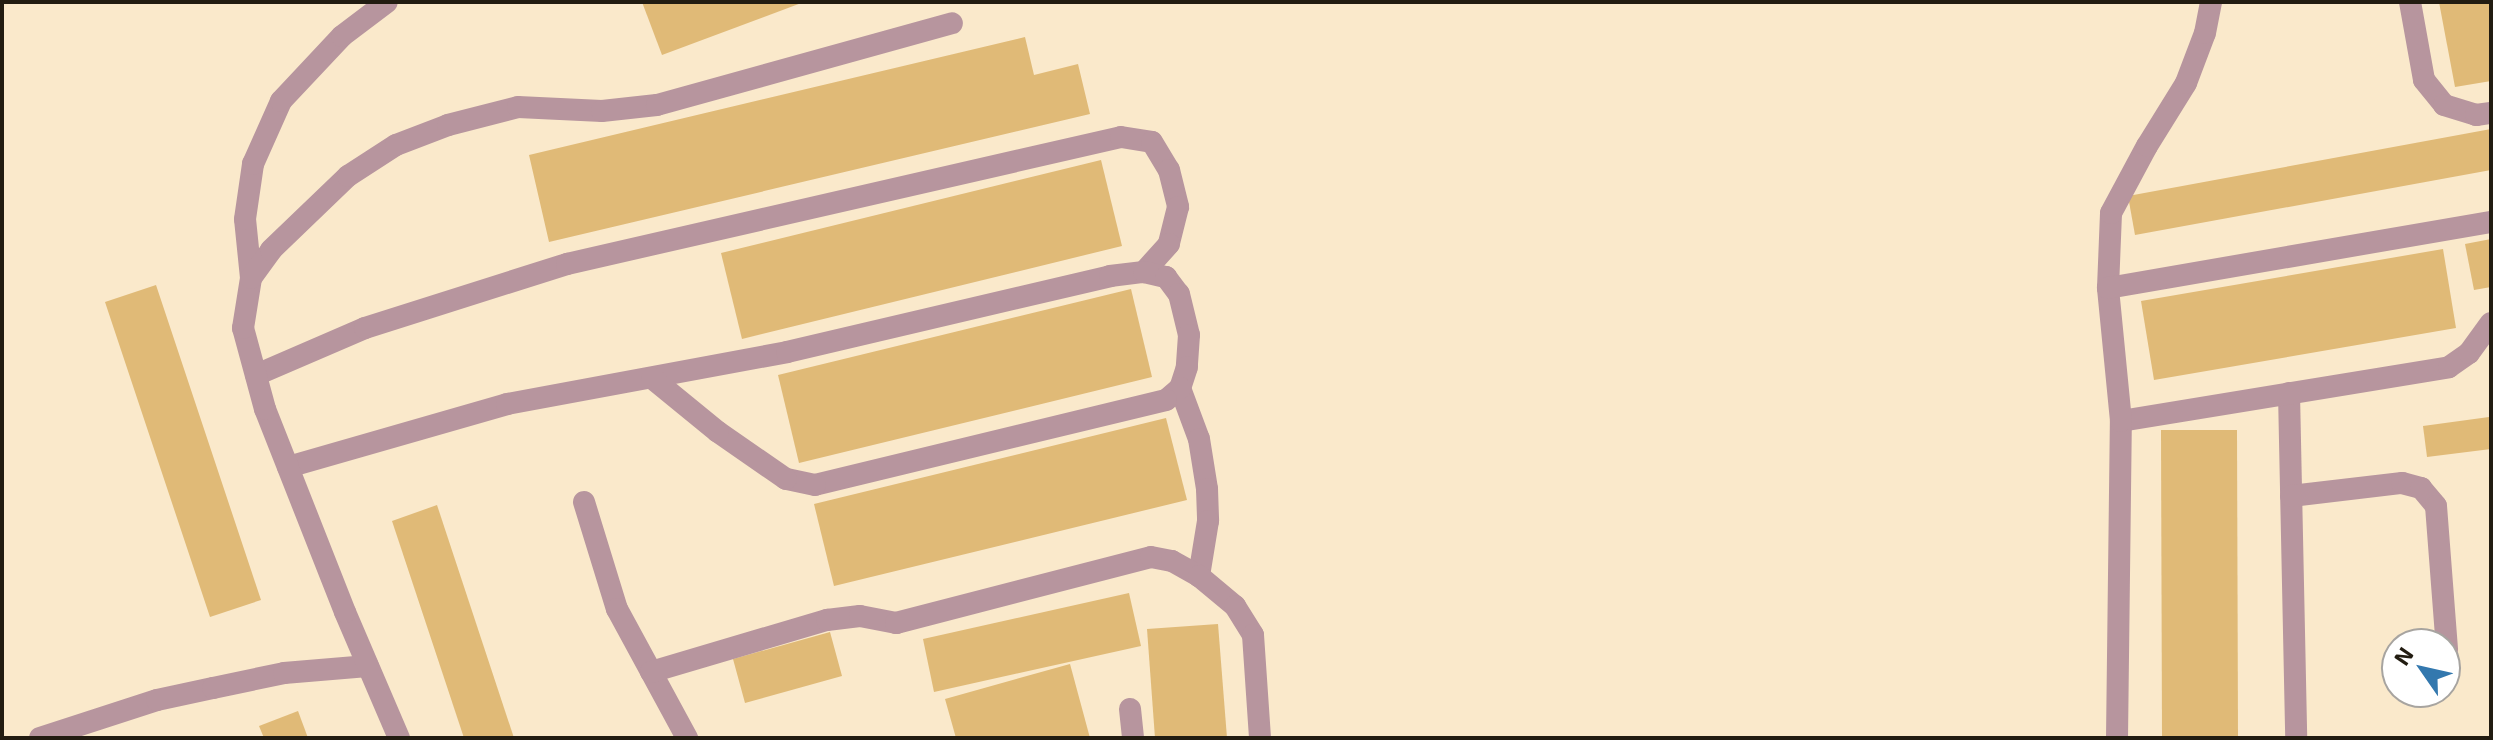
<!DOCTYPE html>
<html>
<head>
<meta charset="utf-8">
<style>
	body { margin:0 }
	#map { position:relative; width:2493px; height:740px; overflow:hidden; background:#fae9cb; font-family:"Exo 2",sans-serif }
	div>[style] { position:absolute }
	.building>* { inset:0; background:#e0ba77 }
	.lane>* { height:22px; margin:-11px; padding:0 11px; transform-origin:11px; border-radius:11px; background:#b7959e }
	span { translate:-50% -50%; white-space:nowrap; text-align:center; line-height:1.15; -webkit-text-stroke:8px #fff; paint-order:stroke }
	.frame { position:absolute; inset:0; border:4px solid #221c11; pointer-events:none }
	.north { position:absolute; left:2381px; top:628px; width:80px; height:80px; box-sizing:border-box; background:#fff; border:2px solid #a7a4a0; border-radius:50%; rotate:304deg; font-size:22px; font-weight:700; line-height:32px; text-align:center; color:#221c11 }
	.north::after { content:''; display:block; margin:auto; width:28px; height:36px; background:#3378ae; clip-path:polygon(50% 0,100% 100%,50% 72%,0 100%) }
</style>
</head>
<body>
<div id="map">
	<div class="building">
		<i style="clip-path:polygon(642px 2px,804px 2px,662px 55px)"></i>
		<i style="clip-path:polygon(2439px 2px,2491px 2px,2491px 81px,2455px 87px)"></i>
		<i style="clip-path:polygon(1025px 37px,1034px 75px,1078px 64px,1090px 114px,549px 242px,529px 155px)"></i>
		<i style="clip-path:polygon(2491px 129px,2491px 170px,2135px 235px,2128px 196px)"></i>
		<i style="clip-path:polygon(1101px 160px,1122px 246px,742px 339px,721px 253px)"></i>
		<i style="clip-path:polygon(2491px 239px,2491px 287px,2474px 290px,2465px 244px)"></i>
		<i style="clip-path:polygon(2443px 249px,2456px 328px,2154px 380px,2141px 301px)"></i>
		<i style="clip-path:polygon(156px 285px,261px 600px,210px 617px,105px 302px)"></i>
		<i style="clip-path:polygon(1131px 289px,1152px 377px,799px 463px,778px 375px)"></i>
		<i style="clip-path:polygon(2489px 417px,2491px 449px,2427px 457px,2423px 426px)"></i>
		<i style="clip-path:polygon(1166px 418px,1187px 500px,834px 586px,814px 504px)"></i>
		<i style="clip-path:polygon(2161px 430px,2237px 430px,2238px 738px,2162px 738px)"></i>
		<i style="clip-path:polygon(437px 505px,514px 738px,464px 738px,392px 521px)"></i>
		<i style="clip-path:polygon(1129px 593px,1141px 646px,934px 692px,923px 639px)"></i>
		<i style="clip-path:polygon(1218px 624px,1227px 738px,1155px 738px,1147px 629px)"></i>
		<i style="clip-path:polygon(830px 632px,842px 676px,745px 703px,733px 659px)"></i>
		<i style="clip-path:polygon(1070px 664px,1090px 738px,956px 738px,945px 699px)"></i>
		<i style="clip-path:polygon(298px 711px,308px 738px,264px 738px,259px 726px)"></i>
	</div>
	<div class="lane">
		<i style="left:2410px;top:2px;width:79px;rotate:79.8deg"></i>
		<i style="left:2424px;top:80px;width:32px;rotate:51deg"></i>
		<i style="left:2444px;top:105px;width:34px;rotate:17deg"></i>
		<i style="left:2476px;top:115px;width:15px;rotate:-8deg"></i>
		<i style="left:251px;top:278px;width:59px;rotate:-95.8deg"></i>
		<i style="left:245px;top:219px;width:56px;rotate:-81.7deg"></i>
		<i style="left:253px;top:164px;width:69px;rotate:-66deg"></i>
		<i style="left:281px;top:101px;width:89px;rotate:-46.8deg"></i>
		<i style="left:342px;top:36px;width:56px;rotate:-37.1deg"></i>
		<i style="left:2108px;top:288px;width:75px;rotate:-87.7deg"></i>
		<i style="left:2111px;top:213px;width:76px;rotate:-61.8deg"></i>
		<i style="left:2147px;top:146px;width:74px;rotate:-58.2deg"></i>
		<i style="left:2186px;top:83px;width:53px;rotate:-69.2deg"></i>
		<i style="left:2205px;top:33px;width:32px;rotate:-79deg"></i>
		<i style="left:256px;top:375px;width:119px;rotate:-23.3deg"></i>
		<i style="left:365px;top:328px;width:212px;rotate:-17.6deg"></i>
		<i style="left:567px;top:264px;width:568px;rotate:-12.91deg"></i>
		<i style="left:1121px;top:137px;width:31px;rotate:9deg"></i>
		<i style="left:1152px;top:142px;width:33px;rotate:59deg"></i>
		<i style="left:1169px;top:170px;width:38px;rotate:76deg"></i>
		<i style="left:1178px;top:207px;width:38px;rotate:104deg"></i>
		<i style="left:1169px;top:244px;width:38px;rotate:132deg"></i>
		<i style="left:1180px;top:388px;width:54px;rotate:69.6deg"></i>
		<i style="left:1199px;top:439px;width:51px;rotate:80.9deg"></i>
		<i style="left:1207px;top:489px;width:32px;rotate:88deg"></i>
		<i style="left:1208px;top:521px;width:56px;rotate:99.3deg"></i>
		<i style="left:2289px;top:393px;width:345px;rotate:88.8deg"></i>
		<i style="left:2121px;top:421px;width:332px;rotate:-9.3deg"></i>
		<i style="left:2449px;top:367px;width:24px;rotate:-35deg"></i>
		<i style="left:2469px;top:353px;width:37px;rotate:-54deg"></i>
		<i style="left:288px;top:467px;width:228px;rotate:-16deg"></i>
		<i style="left:507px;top:404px;width:285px;rotate:-10.5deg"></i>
		<i style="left:787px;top:352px;width:332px;rotate:-13.2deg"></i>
		<i style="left:1110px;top:276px;width:34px;rotate:-7deg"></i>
		<i style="left:1144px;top:272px;width:23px;rotate:13deg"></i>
		<i style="left:1166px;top:277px;width:21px;rotate:53deg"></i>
		<i style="left:1179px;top:294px;width:42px;rotate:76.3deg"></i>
		<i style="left:1189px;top:335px;width:32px;rotate:94deg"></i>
		<i style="left:1187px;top:367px;width:22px;rotate:108deg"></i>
		<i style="left:1180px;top:388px;width:18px;rotate:139deg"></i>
		<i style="left:1166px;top:400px;width:361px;rotate:166.4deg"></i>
		<i style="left:815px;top:485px;width:30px;rotate:-168deg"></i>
		<i style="left:786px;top:479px;width:83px;rotate:-145.3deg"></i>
		<i style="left:718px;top:432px;width:85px;rotate:-140.7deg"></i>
		<i style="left:2291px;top:496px;width:112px;rotate:-6.7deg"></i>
		<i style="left:2402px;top:483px;width:20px;rotate:15deg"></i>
		<i style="left:2421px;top:488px;width:23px;rotate:50deg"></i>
		<i style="left:2436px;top:506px;width:144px;rotate:85.6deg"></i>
		<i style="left:584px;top:502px;width:112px;rotate:72.9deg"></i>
		<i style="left:617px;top:609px;width:147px;rotate:61.5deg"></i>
		<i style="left:651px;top:672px;width:184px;rotate:-16.5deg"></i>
		<i style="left:827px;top:620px;width:33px;rotate:-7deg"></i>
		<i style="left:860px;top:616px;width:37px;rotate:11deg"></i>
		<i style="left:896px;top:623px;width:263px;rotate:-14.5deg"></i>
		<i style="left:1151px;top:557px;width:21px;rotate:11deg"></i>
		<i style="left:1172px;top:561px;width:31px;rotate:29deg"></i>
		<i style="left:1199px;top:576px;width:47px;rotate:39.8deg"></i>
		<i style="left:1235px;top:606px;width:34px;rotate:58deg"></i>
		<i style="left:1253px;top:635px;width:103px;rotate:86.1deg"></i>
		<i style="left:1130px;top:709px;width:29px;rotate:84deg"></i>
		<i style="left:40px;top:738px;width:123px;rotate:-18deg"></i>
		<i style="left:157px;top:700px;width:57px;rotate:-12.1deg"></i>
		<i style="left:213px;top:688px;width:73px;rotate:-11.9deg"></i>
		<i style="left:284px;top:673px;width:84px;rotate:-4.8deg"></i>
		<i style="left:399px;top:738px;width:137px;rotate:-113.2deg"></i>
		<i style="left:345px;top:612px;width:218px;rotate:-111.5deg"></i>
		<i style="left:265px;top:409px;width:84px;rotate:-105.2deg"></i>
		<i style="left:243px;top:328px;width:51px;rotate:-80.9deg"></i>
		<i style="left:251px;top:278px;width:34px;rotate:-54deg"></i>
		<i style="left:271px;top:250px;width:107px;rotate:-43.9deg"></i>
		<i style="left:348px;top:176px;width:57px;rotate:-32.9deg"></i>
		<i style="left:396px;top:145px;width:56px;rotate:-21deg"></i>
		<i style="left:448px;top:125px;width:72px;rotate:-14.4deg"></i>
		<i style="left:518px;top:107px;width:84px;rotate:2.7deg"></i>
		<i style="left:602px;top:111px;width:55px;rotate:-6.2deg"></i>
		<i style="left:657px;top:105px;width:306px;rotate:-15.5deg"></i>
		<i style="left:2117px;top:738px;width:317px;rotate:-89.3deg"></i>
		<i style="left:2121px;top:421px;width:134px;rotate:-95.6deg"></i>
		<i style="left:2108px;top:288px;width:389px;rotate:-9.8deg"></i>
	</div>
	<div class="frame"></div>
	<div class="north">N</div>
</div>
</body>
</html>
